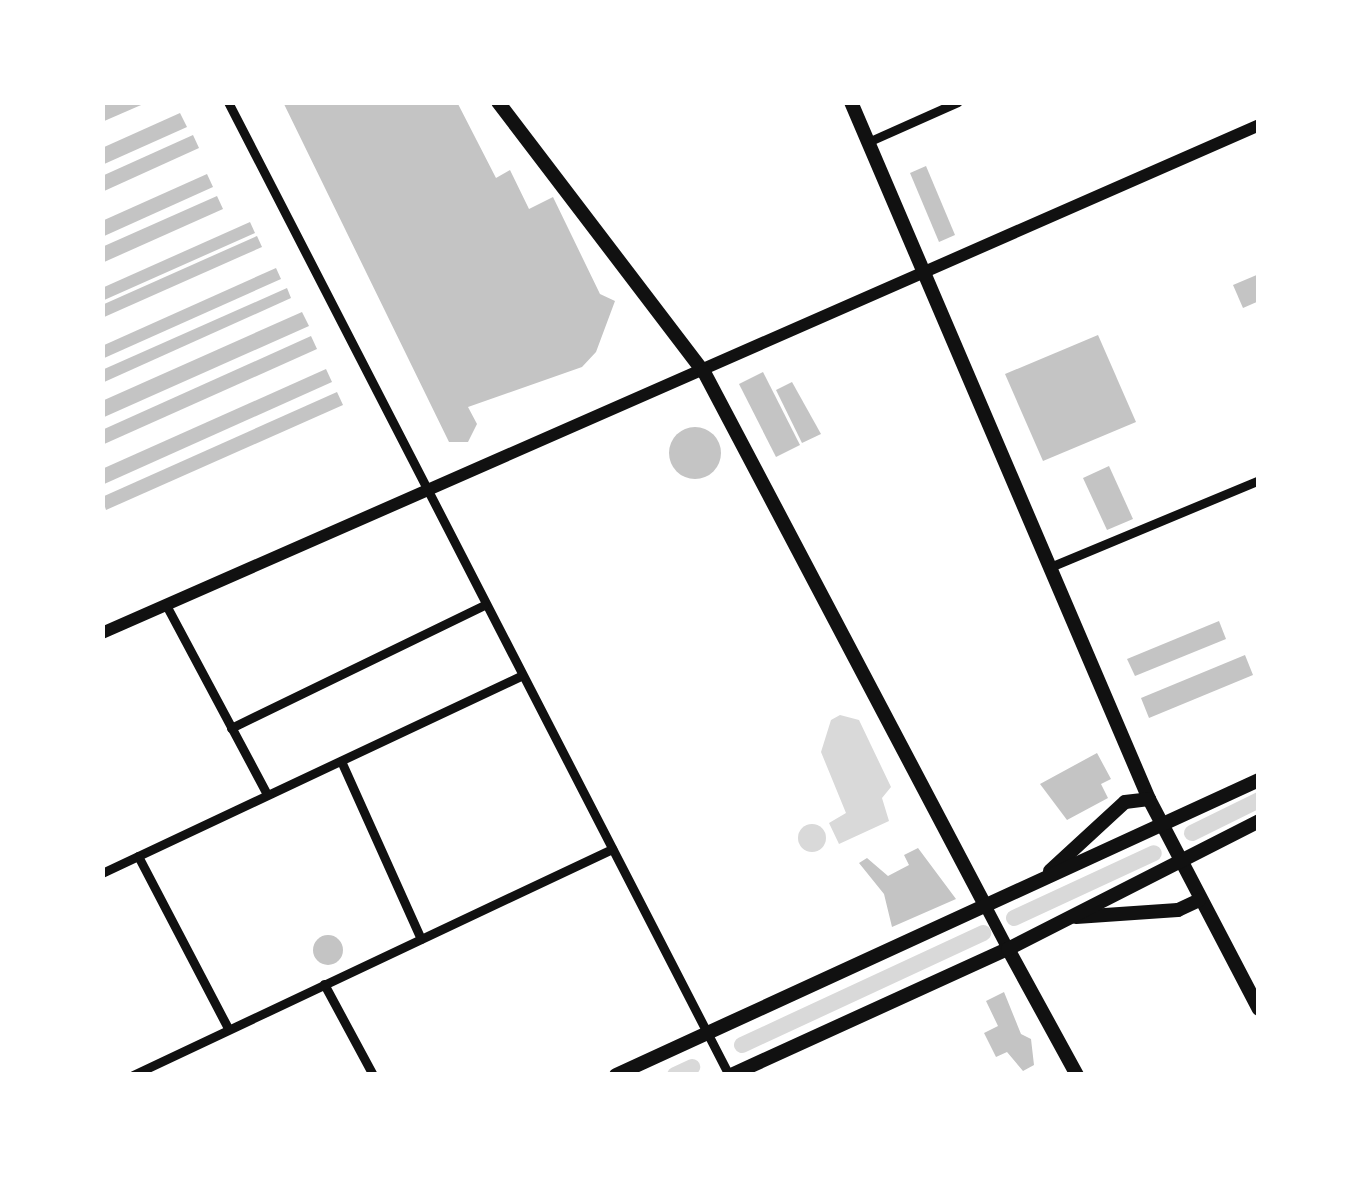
<!DOCTYPE html>
<html>
<head>
<meta charset="utf-8">
<style>
	body { margin:0 }
	#map { position:relative; width:1361px; height:1177px; overflow:hidden; background:#fff; font-family:Arial,sans-serif }
	div>[style] { position:absolute }
	.water>* { inset:0; background:#d9d9d9 }
	.round { border-radius:50% }
	.canal>* { height:16px; margin:-8px; padding:0 8px; transform-origin:8px; border-radius:8px; background:#d9d9d9 }
	.building>* { inset:0; background:#c4c4c4 }
	.minor>* { height:9px; margin:-4.5px; padding:0 4.5px; transform-origin:4.5px; border-radius:4.5px; background:#111 }
	.tertiary>* { height:12px; margin:-6px; padding:0 6px; transform-origin:6px; border-radius:6px; background:#111 }
	.secondary>* { height:14px; margin:-7px; padding:0 7px; transform-origin:7px; border-radius:7px; background:#111 }
	span { translate:-50% -50%; white-space:nowrap; text-align:center; line-height:1.15; -webkit-text-stroke:9px #fff; paint-order:stroke }
	.frame { position:absolute; inset:0; border:105px solid #fff; pointer-events:none }
</style>
</head>
<body>
<div id="map">
	<div class="water">
		<i style="clip-path:polygon(840px 715px,859px 720px,891px 787px,882px 798px,889px 821px,839px 844px,829px 823px,846px 813px,821px 752px,831px 720px)"></i>
		<i class="round" style="left:798px;top:824px;width:28px;height:28px"></i>
	</div>
	<div class="canal">
		<i style="left:1192px;top:833px;width:75px;rotate:-26.2deg"></i>
		<i style="left:1014px;top:918px;width:154px;rotate:-24.9deg"></i>
		<i style="left:742px;top:1045px;width:266px;rotate:-24.9deg"></i>
		<i style="left:675px;top:1075px;width:19px;rotate:-25deg"></i>
	</div>
	<div class="building">
		<i style="clip-path:polygon(110px 102px,148px 102px,102px 122px,102px 106px)"></i>
		<i style="clip-path:polygon(283px 102px,457px 102px,496px 178px,510px 170px,529px 209px,553px 197px,600px 294px,615px 301px,596px 352px,582px 367px,468px 407px,477px 424px,468px 442px,449px 442px)"></i>
		<i style="clip-path:polygon(180px 113px,187px 127px,102px 165px,102px 148px)"></i>
		<i style="clip-path:polygon(193px 135px,199px 148px,102px 192px,102px 176px)"></i>
		<i style="clip-path:polygon(926px 166px,955px 235px,939px 242px,910px 173px)"></i>
		<i style="clip-path:polygon(207px 174px,213px 187px,102px 237px,102px 221px)"></i>
		<i style="clip-path:polygon(217px 196px,223px 209px,102px 263px,102px 247px)"></i>
		<i style="clip-path:polygon(250px 222px,255px 233px,102px 301px,102px 288px)"></i>
		<i style="clip-path:polygon(257px 236px,262px 247px,102px 318px,102px 305px)"></i>
		<i style="clip-path:polygon(276px 268px,281px 279px,102px 359px,102px 346px)"></i>
		<i style="clip-path:polygon(1259px 274px,1259px 301px,1243px 308px,1233px 285px)"></i>
		<i style="clip-path:polygon(287px 288px,291px 298px,102px 383px,102px 370px)"></i>
		<i style="clip-path:polygon(302px 312px,309px 326px,102px 418px,102px 401px)"></i>
		<i style="clip-path:polygon(1098px 335px,1136px 422px,1043px 461px,1005px 374px)"></i>
		<i style="clip-path:polygon(311px 336px,317px 349px,102px 445px,102px 430px)"></i>
		<i style="clip-path:polygon(326px 369px,332px 382px,102px 485px,102px 469px)"></i>
		<i style="clip-path:polygon(763px 372px,800px 445px,776px 457px,739px 384px)"></i>
		<i style="clip-path:polygon(792px 382px,821px 434px,802px 443px,776px 390px)"></i>
		<i style="clip-path:polygon(337px 392px,343px 405px,106px 510px,102px 497px)"></i>
		<i class="round" style="left:669px;top:427px;width:52px;height:52px"></i>
		<i style="clip-path:polygon(1109px 466px,1133px 519px,1107px 530px,1083px 478px)"></i>
		<i style="clip-path:polygon(1219px 621px,1226px 639px,1135px 676px,1127px 659px)"></i>
		<i style="clip-path:polygon(1245px 655px,1253px 675px,1149px 718px,1141px 698px)"></i>
		<i style="clip-path:polygon(1097px 753px,1111px 779px,1101px 784px,1108px 798px,1067px 820px,1040px 784px)"></i>
		<i style="clip-path:polygon(918px 848px,956px 899px,892px 927px,884px 894px,859px 863px,867px 858px,888px 876px,909px 865px,904px 855px)"></i>
		<i class="round" style="left:313px;top:935px;width:30px;height:30px"></i>
		<i style="clip-path:polygon(1004px 992px,1021px 1034px,1031px 1039px,1034px 1065px,1023px 1071px,1007px 1052px,996px 1057px,984px 1033px,998px 1026px,986px 1001px)"></i>
	</div>
	<div class="minor">
		<i style="left:228px;top:102px;width:1094px;rotate:62.76deg"></i>
		<i style="left:868px;top:142px;width:98px;rotate:-24deg"></i>
		<i style="left:1055px;top:565px;width:221px;rotate:-22.6deg"></i>
		<i style="left:166px;top:605px;width:214px;rotate:61.9deg"></i>
		<i style="left:231px;top:728px;width:281px;rotate:-25.9deg"></i>
		<i style="left:341px;top:761px;width:195px;rotate:65.8deg"></i>
		<i style="left:138px;top:856px;width:194px;rotate:62.4deg"></i>
		<i style="left:102px;top:873px;width:463px;rotate:-25.2deg"></i>
		<i style="left:324px;top:984px;width:103px;rotate:61.7deg"></i>
		<i style="left:133px;top:1075px;width:530px;rotate:-25.26deg"></i>
	</div>
	<div class="tertiary">
		<i style="left:102px;top:633px;width:1264px;rotate:-23.7deg"></i>
		<i style="left:985px;top:905px;width:50px;rotate:62.4deg"></i>
	</div>
	<div class="secondary">
		<i style="left:498px;top:102px;width:340px;rotate:52.7deg"></i>
		<i style="left:704px;top:372px;width:603px;rotate:62.2deg"></i>
		<i style="left:851px;top:102px;width:758px;rotate:66.85deg"></i>
		<i style="left:1149px;top:799px;width:237px;rotate:62.4deg"></i>
		<i style="left:1050px;top:871px;width:102px;rotate:-42.6deg"></i>
		<i style="left:1125px;top:802px;width:24px;rotate:-7deg"></i>
		<i style="left:1076px;top:917px;width:102px;rotate:-3.9deg"></i>
		<i style="left:1178px;top:910px;width:23px;rotate:-25deg"></i>
		<i style="left:1008px;top:949px;width:144px;rotate:61.3deg"></i>
		<i style="left:616px;top:1075px;width:707px;rotate:-24.65deg"></i>
		<i style="left:731px;top:1075px;width:304px;rotate:-24.5deg"></i>
		<i style="left:1008px;top:949px;width:282px;rotate:-27deg"></i>
	</div>
	<div class="frame"></div>
</div>
</body>
</html>
